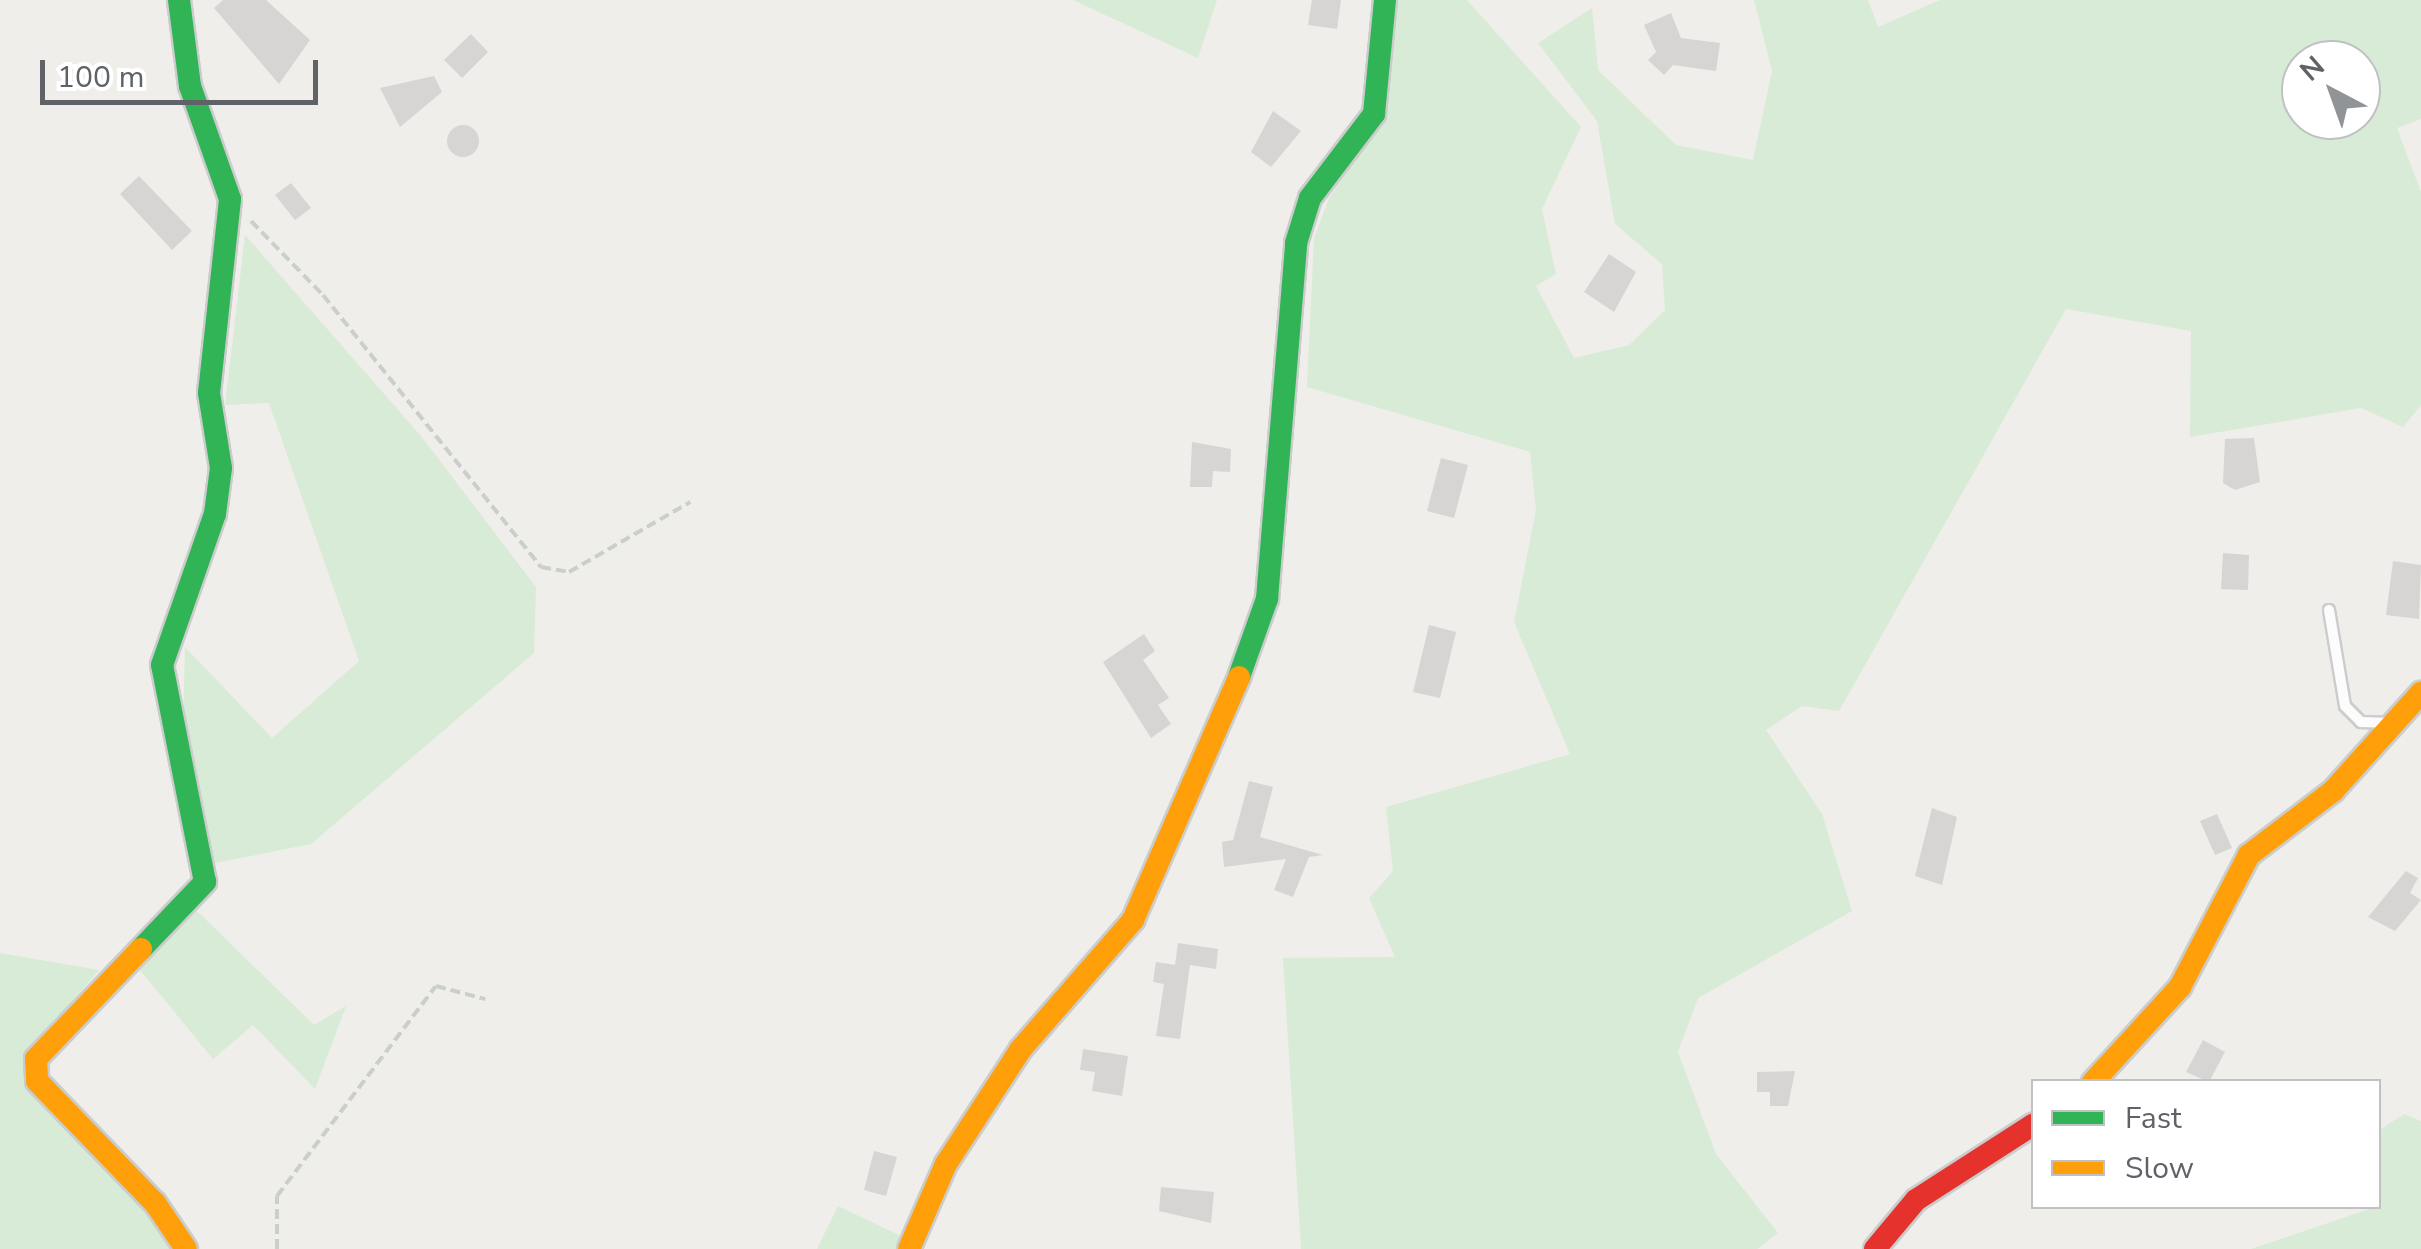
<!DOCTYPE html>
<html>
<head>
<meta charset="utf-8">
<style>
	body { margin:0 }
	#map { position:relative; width:2421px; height:1249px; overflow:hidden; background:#efeeea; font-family:"Nunito Sans",sans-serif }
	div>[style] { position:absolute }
	.green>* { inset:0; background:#d8ebd6 }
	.building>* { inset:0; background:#d6d5d3 }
	.round { border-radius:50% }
	.path>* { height:4px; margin-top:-2px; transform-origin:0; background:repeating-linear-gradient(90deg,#cacfcc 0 10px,transparent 0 15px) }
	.roads { filter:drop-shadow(2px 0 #cbcccc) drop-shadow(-2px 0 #cbcccc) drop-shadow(0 2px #cbcccc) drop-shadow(0 -2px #cbcccc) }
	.lane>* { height:10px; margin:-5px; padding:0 5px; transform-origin:5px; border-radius:5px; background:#fdfcfc }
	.fast>* { height:22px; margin:-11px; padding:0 11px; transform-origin:11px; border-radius:11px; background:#30b455 }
	.slow>* { height:22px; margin:-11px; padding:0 11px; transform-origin:11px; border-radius:11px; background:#ff9f0a }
	.jam>* { height:22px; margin:-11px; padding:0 11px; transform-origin:11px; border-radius:11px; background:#e5322d }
	span { translate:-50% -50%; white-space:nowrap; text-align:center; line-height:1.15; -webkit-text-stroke:8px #fff; paint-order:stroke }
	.legend { position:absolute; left:2031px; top:1079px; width:350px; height:130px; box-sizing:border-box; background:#fff; border:2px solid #bfc1c3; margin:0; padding:12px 18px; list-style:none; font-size:30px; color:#5f6368 }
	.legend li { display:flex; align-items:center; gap:20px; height:50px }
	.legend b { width:50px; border:2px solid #bfc1c3 }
	.north { position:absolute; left:2281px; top:40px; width:100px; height:100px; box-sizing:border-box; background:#fff; border:2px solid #bfc1c3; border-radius:50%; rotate:319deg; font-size:28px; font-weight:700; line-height:40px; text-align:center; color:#5f6368 }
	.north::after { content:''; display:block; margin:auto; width:35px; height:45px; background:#919496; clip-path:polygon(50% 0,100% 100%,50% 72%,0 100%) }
	.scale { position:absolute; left:40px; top:60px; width:278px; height:45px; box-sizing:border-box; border:5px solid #5f6368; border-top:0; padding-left:12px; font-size:30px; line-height:35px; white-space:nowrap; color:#5f6368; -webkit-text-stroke:8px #fff; paint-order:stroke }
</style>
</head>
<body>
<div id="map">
	<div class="green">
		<i style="clip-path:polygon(1073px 0,1217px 0,1198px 58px)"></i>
		<i style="clip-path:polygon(evenodd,1394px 0,1467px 0,1581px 127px,1542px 209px,1556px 274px,1536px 286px,1574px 358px,1629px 345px,1665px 310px,1662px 264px,1615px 224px,1597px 121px,1538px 43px,1592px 8px,1598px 70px,1676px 145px,1753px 160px,1772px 71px,1754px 0,1868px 0,1878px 27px,1940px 0,2421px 0,2421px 119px,2397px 128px,2421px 192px,2421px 405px,2403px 427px,2361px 408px,2190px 437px,2191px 331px,2066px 309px,1839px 711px,1802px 706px,1766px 730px,1822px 814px,1852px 911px,1698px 998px,1678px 1052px,1716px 1154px,1778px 1233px,1757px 1249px,1301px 1249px,1283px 958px,1395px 957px,1369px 898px,1393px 871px,1386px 807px,1570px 754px,1514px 622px,1536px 510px,1530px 452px,1307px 387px,1314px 238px,1329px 198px,1388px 113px,1394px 0,2301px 60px,2361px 60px,2361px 120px,2301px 120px,2301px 60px)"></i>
		<i style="clip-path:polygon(245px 235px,421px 436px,536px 587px,534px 653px,311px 844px,215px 863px,183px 730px,185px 647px,272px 738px,359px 661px,269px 403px,225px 405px)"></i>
		<i style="clip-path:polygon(197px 911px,314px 1025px,346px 1006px,315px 1089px,253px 1025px,213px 1059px,139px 969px)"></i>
		<i style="clip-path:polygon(0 953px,99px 970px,24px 1057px,173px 1249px,0 1249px)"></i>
		<i style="clip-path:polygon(2404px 1114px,2421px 1121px,2421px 1249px,2251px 1249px,2378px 1206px,2381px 1129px)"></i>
		<i style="clip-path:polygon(838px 1206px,903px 1237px,898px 1249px,817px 1249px)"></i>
	</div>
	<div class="building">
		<i style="clip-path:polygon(223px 0,266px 0,310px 40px,279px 84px,214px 8px)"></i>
		<i style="clip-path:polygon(1312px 0,1341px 0,1337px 29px,1308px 25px)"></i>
		<i style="clip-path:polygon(1671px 13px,1681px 38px,1720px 43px,1716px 71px,1673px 65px,1664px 75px,1648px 60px,1656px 52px,1644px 25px)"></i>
		<i style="clip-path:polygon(471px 34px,488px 52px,462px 78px,444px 60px)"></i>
		<i style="clip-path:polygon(434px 76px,442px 92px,400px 127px,380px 88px)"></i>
		<i style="clip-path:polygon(1273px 111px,1301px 131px,1271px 167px,1251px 152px)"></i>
		<i class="round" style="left:447px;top:125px;width:32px;height:32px"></i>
		<i style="clip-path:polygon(139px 176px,192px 231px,172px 250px,120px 194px)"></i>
		<i style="clip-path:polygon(291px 183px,311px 208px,295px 220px,275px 195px)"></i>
		<i style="clip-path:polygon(1609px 254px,1636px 272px,1614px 312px,1584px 292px)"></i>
		<i style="clip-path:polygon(2254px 438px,2260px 482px,2235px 490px,2223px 483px,2225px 439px)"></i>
		<i style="clip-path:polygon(1192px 442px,1231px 449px,1230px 472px,1213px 471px,1212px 487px,1190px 487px)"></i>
		<i style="clip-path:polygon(1441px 458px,1468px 465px,1454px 518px,1427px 511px)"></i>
		<i style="clip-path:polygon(2223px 553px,2249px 555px,2248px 590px,2221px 589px)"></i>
		<i style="clip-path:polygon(2393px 561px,2421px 565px,2419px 619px,2386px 615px)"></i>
		<i style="clip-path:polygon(1429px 625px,1456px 632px,1440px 698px,1413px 692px)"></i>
		<i style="clip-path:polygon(1144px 634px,1155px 651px,1143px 660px,1169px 698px,1158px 705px,1171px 724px,1151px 738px,1103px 662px)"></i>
		<i style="clip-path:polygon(1249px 781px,1273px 787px,1260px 837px,1323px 855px,1309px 857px,1293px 897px,1274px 890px,1286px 859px,1224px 867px,1222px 842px,1233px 840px)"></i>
		<i style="clip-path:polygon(1932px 808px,1957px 817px,1942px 885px,1915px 876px)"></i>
		<i style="clip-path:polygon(2217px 814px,2232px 848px,2215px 855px,2200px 821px)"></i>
		<i style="clip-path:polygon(2406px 871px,2418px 878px,2410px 893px,2421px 900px,2395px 931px,2368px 917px)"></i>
		<i style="clip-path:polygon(1178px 943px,1218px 949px,1216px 969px,1190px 965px,1180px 1039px,1156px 1036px,1164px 984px,1153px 982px,1156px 962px,1175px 965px)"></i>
		<i style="clip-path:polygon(2203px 1040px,2225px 1052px,2209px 1082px,2186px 1072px)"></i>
		<i style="clip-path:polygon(1083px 1049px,1128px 1056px,1122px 1096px,1092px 1091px,1095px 1072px,1080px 1070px)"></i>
		<i style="clip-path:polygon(1795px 1071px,1788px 1106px,1770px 1106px,1770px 1092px,1757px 1092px,1757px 1072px)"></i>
		<i style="clip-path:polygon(874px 1151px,897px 1157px,886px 1196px,864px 1190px)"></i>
		<i style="clip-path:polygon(1161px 1187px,1214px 1192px,1211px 1223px,1159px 1211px)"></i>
	</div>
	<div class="path">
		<i style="left:251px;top:221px;width:103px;rotate:45.8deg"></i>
		<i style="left:323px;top:295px;width:349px;rotate:51.3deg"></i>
		<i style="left:541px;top:567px;width:28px;rotate:10deg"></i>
		<i style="left:569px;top:572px;width:140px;rotate:-30deg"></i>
		<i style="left:277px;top:1249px;width:53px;rotate:-90deg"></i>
		<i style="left:277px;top:1196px;width:263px;rotate:-52.9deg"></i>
		<i style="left:436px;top:986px;width:51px;rotate:14.9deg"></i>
	</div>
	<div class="roads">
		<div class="lane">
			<i style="left:2329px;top:610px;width:97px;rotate:80.5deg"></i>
			<i style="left:2345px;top:706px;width:23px;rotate:45deg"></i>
			<i style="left:2361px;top:722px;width:23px;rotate:2deg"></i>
		</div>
		<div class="fast">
			<i style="left:1239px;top:677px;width:83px;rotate:-70.3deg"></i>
			<i style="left:1267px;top:599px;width:357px;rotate:-85.3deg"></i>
			<i style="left:1296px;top:243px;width:47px;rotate:-72.7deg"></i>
			<i style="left:1310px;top:198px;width:106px;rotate:-52.7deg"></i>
			<i style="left:1374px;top:114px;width:115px;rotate:-84.5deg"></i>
			<i style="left:141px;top:949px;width:93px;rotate:-46.3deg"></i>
			<i style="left:205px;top:882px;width:221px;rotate:-101.2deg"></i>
			<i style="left:162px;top:665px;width:160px;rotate:-70.7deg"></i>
			<i style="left:215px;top:514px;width:46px;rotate:-82.6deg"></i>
			<i style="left:221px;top:468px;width:76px;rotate:-99.1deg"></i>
			<i style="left:209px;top:393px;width:195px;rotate:-83.8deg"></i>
			<i style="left:230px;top:199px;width:120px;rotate:-109.5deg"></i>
			<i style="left:190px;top:86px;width:87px;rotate:-97.3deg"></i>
		</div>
		<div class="slow">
			<i style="left:141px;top:949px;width:152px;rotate:133.7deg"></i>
			<i style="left:36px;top:1059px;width:22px;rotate:87deg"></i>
			<i style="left:37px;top:1081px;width:170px;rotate:46deg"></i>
			<i style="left:155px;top:1203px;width:55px;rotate:56deg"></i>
			<i style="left:2093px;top:1082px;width:129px;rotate:-47.5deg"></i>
			<i style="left:2180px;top:987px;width:149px;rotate:-62.4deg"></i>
			<i style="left:2249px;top:855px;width:106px;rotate:-37.3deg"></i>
			<i style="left:2333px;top:791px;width:132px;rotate:-48.1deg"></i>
			<i style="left:909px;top:1249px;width:93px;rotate:-66.5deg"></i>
			<i style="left:946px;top:1164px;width:137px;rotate:-56.9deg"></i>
			<i style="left:1021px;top:1049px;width:171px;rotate:-49deg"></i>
			<i style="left:1133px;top:920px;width:265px;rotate:-66.4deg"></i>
		</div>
		<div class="jam">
			<i style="left:1875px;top:1249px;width:64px;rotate:-50.1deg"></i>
			<i style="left:1916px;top:1200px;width:140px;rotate:-32.8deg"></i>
		</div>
	</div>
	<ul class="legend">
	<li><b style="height:12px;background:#30b455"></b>Fast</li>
	<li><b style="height:12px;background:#ff9f0a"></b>Slow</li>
	</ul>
	<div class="north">N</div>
	<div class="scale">100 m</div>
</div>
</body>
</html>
